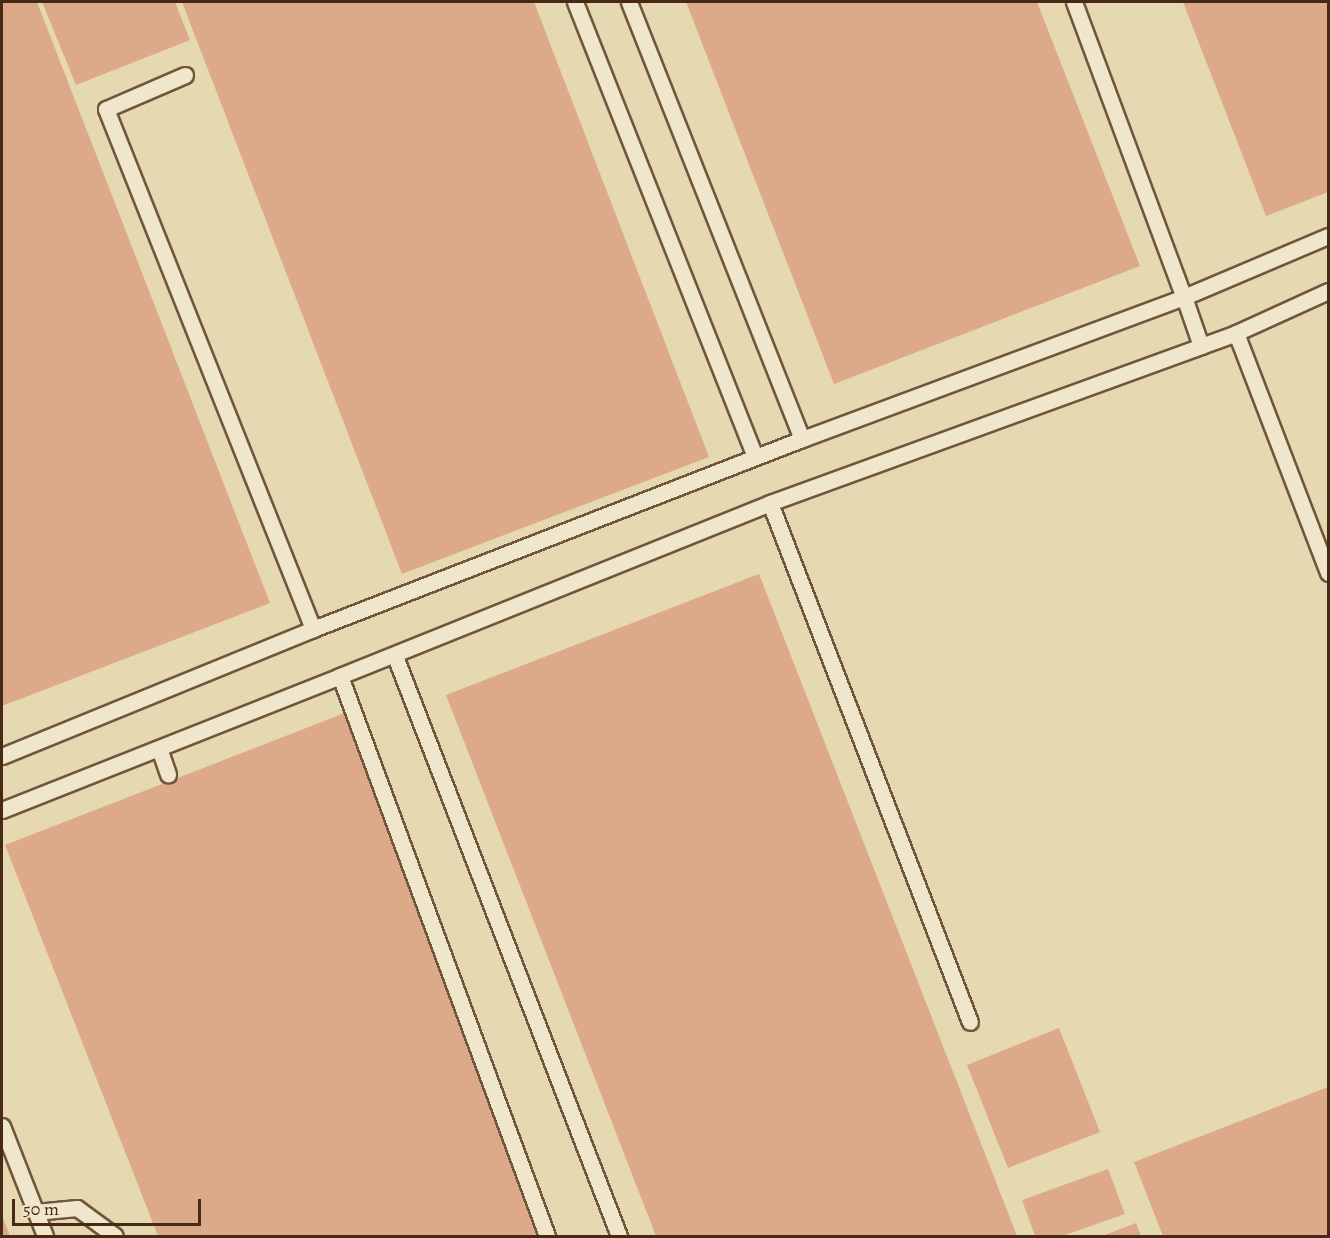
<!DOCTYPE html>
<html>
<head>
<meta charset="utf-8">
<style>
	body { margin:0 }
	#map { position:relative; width:1330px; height:1238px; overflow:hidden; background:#e6d8b0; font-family:Alegreya,serif }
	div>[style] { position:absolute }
	.building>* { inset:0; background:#dcaa88 }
	.roads { filter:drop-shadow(2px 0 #6f563c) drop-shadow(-2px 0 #6f563c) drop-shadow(0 2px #6f563c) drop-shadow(0 -2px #6f563c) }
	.lane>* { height:15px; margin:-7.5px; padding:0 7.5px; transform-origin:7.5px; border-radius:7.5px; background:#efe6cc }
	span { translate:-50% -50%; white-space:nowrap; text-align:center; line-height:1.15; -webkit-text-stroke:4.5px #efe6cc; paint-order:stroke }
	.frame { position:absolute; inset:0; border:3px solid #472a16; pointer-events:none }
	.scale { position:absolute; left:12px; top:1199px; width:189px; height:27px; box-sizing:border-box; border:3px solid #472a16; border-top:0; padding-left:8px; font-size:18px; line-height:21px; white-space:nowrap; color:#472a16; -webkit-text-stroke:4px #efe6cc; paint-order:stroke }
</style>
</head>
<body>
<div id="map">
	<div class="building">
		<i style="clip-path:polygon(2px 2px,37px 2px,270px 603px,2px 706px)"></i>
		<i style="clip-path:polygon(42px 2px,175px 2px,190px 40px,76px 85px)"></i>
		<i style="clip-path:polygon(182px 2px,534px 2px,709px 457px,402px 574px)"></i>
		<i style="clip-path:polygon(686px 2px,1037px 2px,1140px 266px,834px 384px)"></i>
		<i style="clip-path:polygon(1183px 2px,1328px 2px,1328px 192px,1266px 216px)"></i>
		<i style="clip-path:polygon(759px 574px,1017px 1236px,656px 1236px,446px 695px)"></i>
		<i style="clip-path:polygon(350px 711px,555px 1236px,158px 1236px,5px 845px)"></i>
		<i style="clip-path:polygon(1059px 1028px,1100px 1132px,1008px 1168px,967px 1065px)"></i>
		<i style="clip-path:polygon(1328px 1087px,1328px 1236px,1163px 1236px,1134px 1162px)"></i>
		<i style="clip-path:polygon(1108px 1169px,1125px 1214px,1062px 1236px,1035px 1236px,1022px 1200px)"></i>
		<i style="clip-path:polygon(2px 1215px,10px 1236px,2px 1236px)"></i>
		<i style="clip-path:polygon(1136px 1223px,1141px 1236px,1102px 1236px)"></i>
	</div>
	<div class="roads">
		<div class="lane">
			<i style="left:575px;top:2px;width:489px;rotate:68.4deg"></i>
			<i style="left:1074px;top:2px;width:315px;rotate:69.6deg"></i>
			<i style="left:1184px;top:297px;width:156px;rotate:-23deg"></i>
			<i style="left:185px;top:75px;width:86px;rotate:156.7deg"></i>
			<i style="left:106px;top:109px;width:560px;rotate:68.29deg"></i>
			<i style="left:1236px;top:333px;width:101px;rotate:-24.5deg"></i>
			<i style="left:1201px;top:346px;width:37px;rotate:-20deg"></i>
			<i style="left:1236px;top:333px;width:257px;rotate:69deg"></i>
			<i style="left:770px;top:503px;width:556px;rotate:68.93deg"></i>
			<i style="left:395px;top:656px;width:622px;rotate:68.88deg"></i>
			<i style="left:340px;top:676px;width:463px;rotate:-21.9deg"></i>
			<i style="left:770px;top:503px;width:459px;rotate:-20deg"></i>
			<i style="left:1201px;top:346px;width:52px;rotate:-109.1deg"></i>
			<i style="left:1184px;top:297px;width:408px;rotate:159.6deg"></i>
			<i style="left:159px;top:748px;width:28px;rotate:71deg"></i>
			<i style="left:2px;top:756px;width:336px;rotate:-22.2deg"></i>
			<i style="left:313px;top:629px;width:525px;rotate:-21.23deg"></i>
			<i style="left:802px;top:439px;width:470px;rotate:-111.6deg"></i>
			<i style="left:2px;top:810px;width:364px;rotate:-21.6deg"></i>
			<i style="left:340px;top:676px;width:597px;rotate:69.71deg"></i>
			<i style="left:2px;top:1126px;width:118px;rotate:68.6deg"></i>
			<i style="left:35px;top:1212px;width:42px;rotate:-5.4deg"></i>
			<i style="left:77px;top:1208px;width:47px;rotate:36.4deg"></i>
		</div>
	</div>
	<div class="frame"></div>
	<div class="scale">50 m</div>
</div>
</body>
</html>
